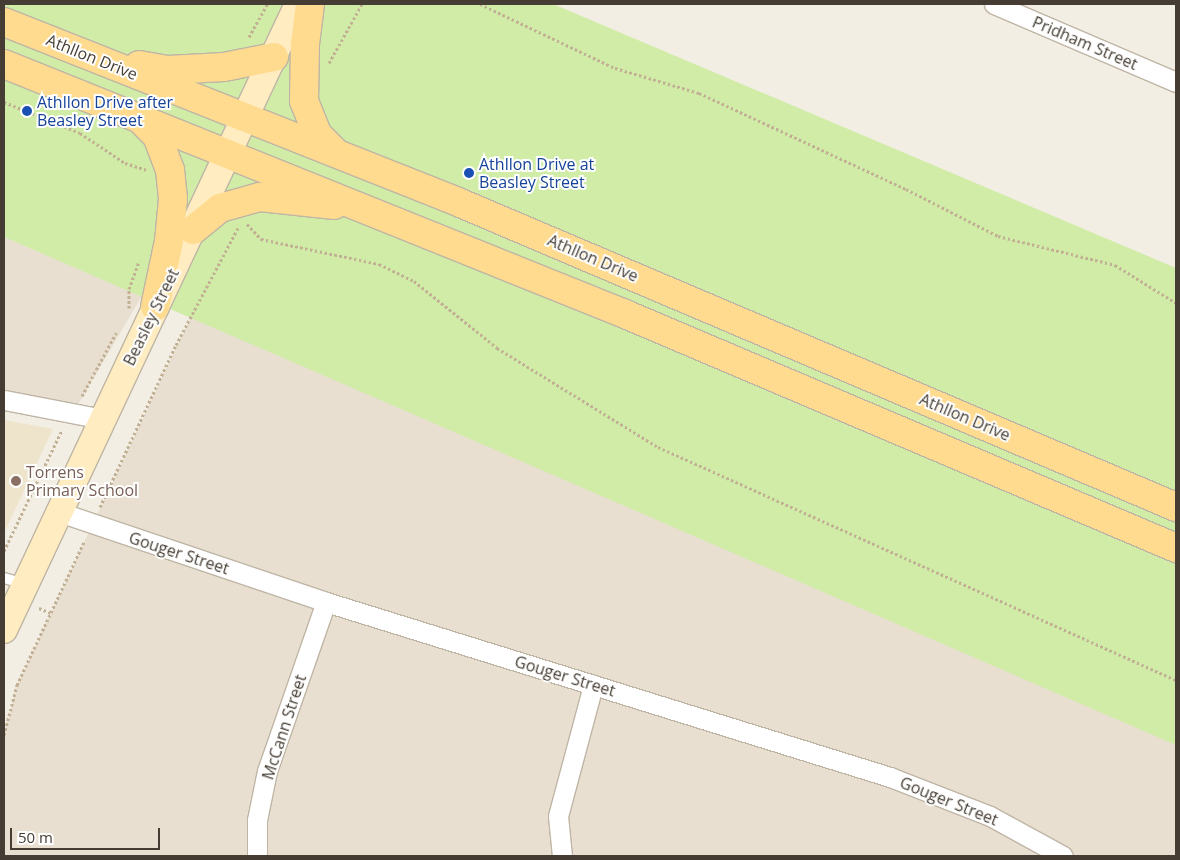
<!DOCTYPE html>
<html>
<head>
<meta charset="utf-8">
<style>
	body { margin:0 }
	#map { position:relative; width:1180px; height:860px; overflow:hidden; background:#f3eee3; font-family:"Open Sans",sans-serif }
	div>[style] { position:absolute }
	.residential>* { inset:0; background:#e8dfd0 }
	.education>* { inset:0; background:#eee3cb }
	.green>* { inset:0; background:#d0eca7 }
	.path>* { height:3px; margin-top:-1.5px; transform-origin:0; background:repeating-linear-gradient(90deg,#c2b095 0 2.5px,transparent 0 5px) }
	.roads { filter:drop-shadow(1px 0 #bfb5a5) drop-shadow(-1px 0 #bfb5a5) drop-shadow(0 1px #bfb5a5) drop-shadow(0 -1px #bfb5a5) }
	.lane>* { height:10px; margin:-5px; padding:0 5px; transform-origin:5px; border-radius:5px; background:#fff }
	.street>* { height:19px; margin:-9.5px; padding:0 9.5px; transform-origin:9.5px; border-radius:9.5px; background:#fff }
	.secondary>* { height:26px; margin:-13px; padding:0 13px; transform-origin:13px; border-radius:13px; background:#ffedc1 }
	.primary>* { height:28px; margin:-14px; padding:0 14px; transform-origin:14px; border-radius:14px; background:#ffdb90 }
	.dots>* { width:14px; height:14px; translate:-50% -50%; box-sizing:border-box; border:2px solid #fff; border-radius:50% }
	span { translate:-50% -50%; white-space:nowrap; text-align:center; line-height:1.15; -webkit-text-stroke:4px #fff; paint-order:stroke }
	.street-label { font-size:16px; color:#453d33 }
	.transit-label { font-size:16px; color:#164399 }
	.left { translate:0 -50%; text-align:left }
	.education-label { font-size:16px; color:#785e54 }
	.frame { position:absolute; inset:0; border:5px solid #453d33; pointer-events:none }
	.scale { position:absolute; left:10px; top:828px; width:150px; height:22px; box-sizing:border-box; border:2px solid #453d33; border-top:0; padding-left:6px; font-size:15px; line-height:18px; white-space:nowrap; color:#453d33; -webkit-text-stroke:4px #fff; paint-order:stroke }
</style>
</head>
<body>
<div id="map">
	<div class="residential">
		<i style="clip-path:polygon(4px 237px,142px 296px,73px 413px,4px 401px)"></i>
		<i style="clip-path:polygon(192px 314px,1176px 744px,1176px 856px,4px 856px,4px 735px,17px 685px)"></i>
	</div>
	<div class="education">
		<i style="clip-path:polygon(4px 420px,53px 429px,4px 533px)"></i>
	</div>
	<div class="green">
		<i style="clip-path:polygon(4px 4px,553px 4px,1176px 268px,1176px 745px,4px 237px)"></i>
	</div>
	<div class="path">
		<i style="left:480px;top:4px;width:149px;rotate:25.4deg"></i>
		<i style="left:615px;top:68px;width:88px;rotate:16.6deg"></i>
		<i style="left:699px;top:93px;width:228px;rotate:24.9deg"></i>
		<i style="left:906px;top:189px;width:103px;rotate:27.1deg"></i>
		<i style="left:998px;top:236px;width:121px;rotate:13.9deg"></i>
		<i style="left:1115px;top:265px;width:72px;rotate:31.9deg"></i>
		<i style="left:249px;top:37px;width:38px;rotate:-61deg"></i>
		<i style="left:329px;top:63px;width:68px;rotate:-60.8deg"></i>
		<i style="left:4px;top:102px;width:82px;rotate:22.2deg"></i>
		<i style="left:80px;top:133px;width:54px;rotate:33.7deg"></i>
		<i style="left:125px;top:163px;width:22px;rotate:18deg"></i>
		<i style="left:247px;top:224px;width:21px;rotate:47deg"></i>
		<i style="left:261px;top:239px;width:121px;rotate:12deg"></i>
		<i style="left:379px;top:264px;width:39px;rotate:26deg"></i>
		<i style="left:414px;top:281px;width:107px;rotate:38.9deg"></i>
		<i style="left:497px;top:348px;width:189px;rotate:31.6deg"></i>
		<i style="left:658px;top:447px;width:568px;rotate:24.22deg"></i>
		<i style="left:129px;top:308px;width:19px;rotate:-90deg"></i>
		<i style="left:129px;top:289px;width:30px;rotate:-70deg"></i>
		<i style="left:82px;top:396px;width:72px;rotate:-61.6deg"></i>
		<i style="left:100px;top:507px;width:179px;rotate:-64.9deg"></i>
		<i style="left:176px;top:345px;width:135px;rotate:-62.1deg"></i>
		<i style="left:4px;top:551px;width:134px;rotate:-64.4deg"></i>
		<i style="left:39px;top:608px;width:13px;rotate:23deg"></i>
		<i style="left:4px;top:735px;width:52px;rotate:-75.4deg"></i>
		<i style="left:17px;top:685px;width:160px;rotate:-64.9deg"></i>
	</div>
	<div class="roads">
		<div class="lane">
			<i style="left:4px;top:578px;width:22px;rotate:16deg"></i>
		</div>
		<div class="street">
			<i style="left:994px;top:4px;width:198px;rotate:23.2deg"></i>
			<i style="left:4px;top:400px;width:101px;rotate:10.9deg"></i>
			<i style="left:59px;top:512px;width:282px;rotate:18.6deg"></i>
			<i style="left:326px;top:602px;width:591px;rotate:17.24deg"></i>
			<i style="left:890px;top:777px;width:107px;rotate:21.3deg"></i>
			<i style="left:990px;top:816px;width:83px;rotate:28.7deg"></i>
			<i style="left:257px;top:856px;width:36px;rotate:-90deg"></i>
			<i style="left:257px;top:820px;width:50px;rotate:-78.5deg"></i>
			<i style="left:267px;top:771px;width:179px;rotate:-70.8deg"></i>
			<i style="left:562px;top:856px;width:40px;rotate:-95.7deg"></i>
			<i style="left:558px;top:816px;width:136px;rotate:-75deg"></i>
		</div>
		<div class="secondary">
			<i style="left:4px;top:630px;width:692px;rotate:-64.84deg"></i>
		</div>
		<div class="primary">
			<i style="left:310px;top:4px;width:40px;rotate:97.1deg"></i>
			<i style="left:305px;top:44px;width:57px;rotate:91deg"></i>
			<i style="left:304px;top:101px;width:35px;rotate:68deg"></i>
			<i style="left:317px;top:134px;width:25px;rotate:45deg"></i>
			<i style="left:4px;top:22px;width:488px;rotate:21.6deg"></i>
			<i style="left:458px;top:202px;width:780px;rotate:23.02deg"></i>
			<i style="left:4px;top:64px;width:669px;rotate:21.93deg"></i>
			<i style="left:625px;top:314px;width:599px;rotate:23.01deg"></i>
			<i style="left:139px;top:65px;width:29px;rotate:10deg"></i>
			<i style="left:168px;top:70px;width:56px;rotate:-3.1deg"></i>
			<i style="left:224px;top:67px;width:51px;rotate:-11.3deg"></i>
			<i style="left:141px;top:120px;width:23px;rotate:45deg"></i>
			<i style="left:157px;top:136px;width:36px;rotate:69deg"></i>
			<i style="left:170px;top:170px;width:29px;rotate:84deg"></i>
			<i style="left:173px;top:199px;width:42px;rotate:95.4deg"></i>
			<i style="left:169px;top:241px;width:67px;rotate:102deg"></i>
			<i style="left:193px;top:230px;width:35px;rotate:-39deg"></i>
			<i style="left:220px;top:208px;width:41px;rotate:-15.4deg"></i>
			<i style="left:260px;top:197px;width:75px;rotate:6.1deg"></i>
		</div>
	</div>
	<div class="dots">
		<i style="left:27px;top:111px;background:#1a4fb4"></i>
		<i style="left:469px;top:173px;background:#1a4fb4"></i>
		<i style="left:16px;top:481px;background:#8d6e63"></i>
	</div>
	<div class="street-label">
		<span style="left:1085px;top:43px;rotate:23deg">Pridham Street</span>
		<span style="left:92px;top:57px;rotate:22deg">Athllon Drive</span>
		<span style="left:593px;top:258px;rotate:23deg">Athllon Drive</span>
		<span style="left:151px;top:317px;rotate:-64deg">Beasley Street</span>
		<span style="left:965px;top:417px;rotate:23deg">Athllon Drive</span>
		<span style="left:179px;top:553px;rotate:18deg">Gouger Street</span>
		<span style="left:565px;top:676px;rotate:17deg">Gouger Street</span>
		<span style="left:284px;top:727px;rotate:-72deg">McCann Street</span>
		<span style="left:949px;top:801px;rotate:22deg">Gouger Street</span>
	</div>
	<div class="transit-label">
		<span class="left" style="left:37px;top:111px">Athllon Drive after<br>Beasley Street</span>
		<span class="left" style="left:479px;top:173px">Athllon Drive at<br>Beasley Street</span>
	</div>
	<div class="education-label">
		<span class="left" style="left:26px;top:481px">Torrens<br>Primary School</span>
	</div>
	<div class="frame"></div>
	<div class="scale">50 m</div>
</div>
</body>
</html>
